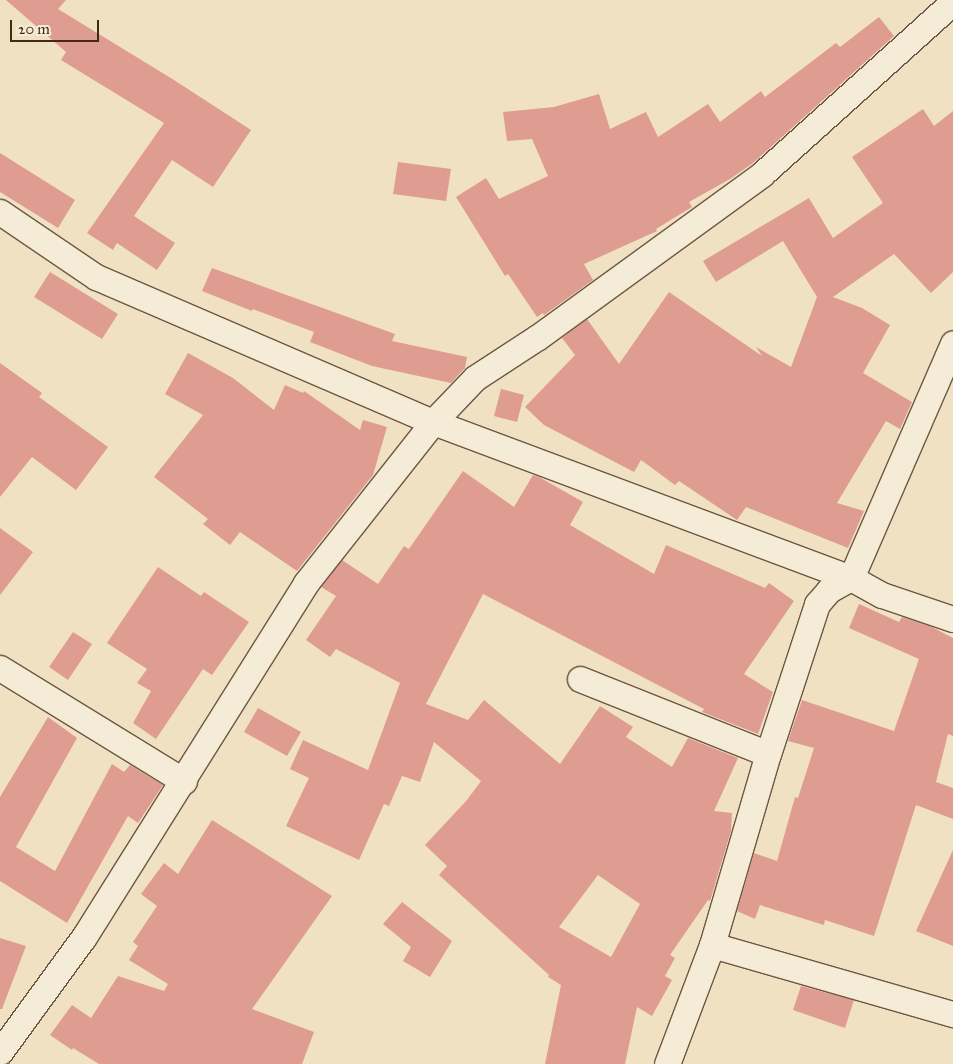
<!DOCTYPE html>
<html>
<head>
<meta charset="utf-8">
<style>
	body { margin:0 }
	#map { position:relative; width:953px; height:1064px; overflow:hidden; background:#f0e1c2; font-family:"IM FELL Great Primer",serif }
	div>[style] { position:absolute }
	.building>* { inset:0; background:#df9d91 }
	.roads { filter:drop-shadow(1px 0 #6f5644) drop-shadow(-1px 0 #6f5644) drop-shadow(0 1px #6f5644) drop-shadow(0 -1px #6f5644) }
	.minor>* { height:25px; margin:-12.5px; padding:0 12.5px; transform-origin:12.5px; border-radius:12.5px; background:#f5ecd7 }
	span { translate:-50% -50%; white-space:nowrap; text-align:center; line-height:1.15; -webkit-text-stroke:4.5px #f5ecd7; paint-order:stroke }
	.scale { position:absolute; left:10px; top:20px; width:89px; height:22px; box-sizing:border-box; border:2px solid #44281a; border-top:0; padding-left:6px; font-size:15px; line-height:18px; white-space:nowrap; color:#44281a; -webkit-text-stroke:4px #f5ecd7; paint-order:stroke }
</style>
</head>
<body>
<div id="map">
	<div class="building">
		<i style="clip-path:polygon(6px 0,66px 0,58px 9px,174px 80px,251px 130px,213px 187px,172px 160px,134px 216px,175px 243px,157px 270px,117px 243px,113px 250px,87px 233px,164px 123px,61px 60px,66px 52px)"></i>
		<i style="clip-path:polygon(879px 17px,894px 36px,753px 163px,730px 179px,689px 202px,692px 207px,656px 229px,657px 231px,584px 264px,593px 280px,544px 315px,543px 313px,537px 317px,508px 274px,505px 276px,456px 197px,486px 178px,499px 199px,548px 176px,532px 139px,507px 141px,503px 112px,554px 107px,599px 94px,610px 129px,646px 112px,658px 137px,708px 104px,720px 122px,761px 91px,765px 97px,836px 43px,840px 47px)"></i>
		<i style="clip-path:polygon(923px 109px,934px 126px,953px 111px,953px 272px,931px 293px,894px 254px,833px 297px,862px 308px,890px 325px,863px 373px,912px 402px,900px 429px,886px 421px,837px 503px,864px 511px,848px 548px,746px 507px,737px 520px,679px 481px,675px 485px,641px 460px,634px 472px,544px 425px,525px 407px,575px 355px,562px 338px,587px 319px,619px 364px,669px 292px,762px 356px,756px 347px,791px 367px,817px 297px,783px 241px,716px 282px,703px 261px,809px 198px,833px 238px,883px 203px,852px 157px)"></i>
		<i style="clip-path:polygon(0 153px,75px 200px,58px 228px,0 192px)"></i>
		<i style="clip-path:polygon(398px 162px,451px 169px,446px 201px,393px 194px)"></i>
		<i style="clip-path:polygon(212px 268px,395px 334px,392px 341px,467px 357px,465px 368px,451px 383px,372px 366px,310px 342px,314px 332px,253px 309px,252px 311px,202px 291px)"></i>
		<i style="clip-path:polygon(50px 272px,118px 314px,102px 339px,34px 297px)"></i>
		<i style="clip-path:polygon(188px 353px,233px 378px,274px 410px,285px 385px,303px 393px,304px 391px,360px 430px,363px 420px,387px 427px,373px 475px,297px 571px,240px 532px,230px 545px,203px 524px,208px 519px,154px 477px,203px 415px,165px 394px)"></i>
		<i style="clip-path:polygon(0 363px,42px 393px,39px 397px,108px 447px,76px 490px,32px 457px,0 497px)"></i>
		<i style="clip-path:polygon(501px 389px,524px 395px,517px 422px,494px 416px)"></i>
		<i style="clip-path:polygon(evenodd,463px 471px,514px 507px,533px 475px,539px 477px,583px 502px,570px 525px,654px 574px,666px 545px,765px 588px,769px 583px,794px 601px,744px 674px,773px 692px,758px 734px,702px 712px,704px 709px,483px 594px,426px 704px,468px 720px,484px 700px,560px 764px,600px 706px,633px 727px,626px 737px,672px 767px,688px 738px,738px 758px,714px 811px,732px 813px,731px 831px,710px 901px,708px 900px,670px 955px,675px 958px,665px 976px,672px 980px,652px 1016px,637px 1007px,625px 1064px,545px 1064px,561px 985px,548px 977px,549px 975px,439px 875px,447px 866px,425px 845px,467px 800px,481px 781px,434px 742px,420px 782px,402px 776px,389px 806px,384px 804px,359px 860px,286px 826px,309px 778px,290px 769px,303px 740px,368px 770px,400px 683px,336px 649px,330px 657px,306px 640px,336px 596px,321px 587px,342px 560px,378px 584px,404px 546px,409px 549px,463px 471px,598px 875px,640px 904px,611px 957px,559px 927px,598px 875px)"></i>
		<i style="clip-path:polygon(0 528px,33px 552px,0 595px)"></i>
		<i style="clip-path:polygon(158px 567px,201px 596px,204px 592px,249px 622px,212px 675px,203px 669px,156px 739px,133px 723px,151px 691px,137px 683px,147px 669px,107px 643px)"></i>
		<i style="clip-path:polygon(859px 604px,899px 622px,902px 617px,930px 626px,953px 638px,953px 736px,948px 734px,936px 782px,953px 788px,953px 819px,916px 805px,874px 936px,825px 920px,824px 925px,760px 905px,755px 919px,737px 911px,754px 853px,777px 861px,795px 797px,798px 798px,814px 748px,788px 741px,802px 700px,894px 731px,919px 659px,849px 628px)"></i>
		<i style="clip-path:polygon(73px 632px,92px 644px,68px 680px,49px 667px)"></i>
		<i style="clip-path:polygon(258px 708px,301px 732px,287px 756px,244px 732px)"></i>
		<i style="clip-path:polygon(48px 717px,77px 738px,16px 847px,55px 871px,112px 764px,124px 772px,130px 765px,163px 785px,138px 823px,128px 816px,67px 923px,0 881px,0 797px)"></i>
		<i style="clip-path:polygon(212px 820px,332px 896px,252px 1009px,314px 1032px,302px 1064px,99px 1064px,73px 1048px,72px 1050px,50px 1035px,72px 1005px,91px 1018px,118px 976px,164px 991px,168px 984px,129px 960px,138px 946px,133px 942px,157px 906px,141px 894px,164px 863px,178px 874px)"></i>
		<i style="clip-path:polygon(953px 850px,953px 946px,916px 931px)"></i>
		<i style="clip-path:polygon(402px 902px,452px 941px,430px 977px,403px 961px,411px 947px,383px 924px)"></i>
		<i style="clip-path:polygon(0 938px,26px 946px,2px 1009px,0 1009px)"></i>
		<i style="clip-path:polygon(801px 986px,854px 1000px,845px 1028px,793px 1010px)"></i>
	</div>
	<div class="roads">
		<div class="minor">
			<i style="left:0;top:212px;width:116px;rotate:34.1deg"></i>
			<i style="left:96px;top:277px;width:367px;rotate:23.3deg"></i>
			<i style="left:433px;top:422px;width:446px;rotate:20.5deg"></i>
			<i style="left:851px;top:578px;width:35px;rotate:29deg"></i>
			<i style="left:882px;top:595px;width:75px;rotate:18.7deg"></i>
			<i style="left:0;top:668px;width:216px;rotate:31.6deg"></i>
			<i style="left:580px;top:679px;width:202px;rotate:21.7deg"></i>
			<i style="left:712px;top:945px;width:251px;rotate:16deg"></i>
			<i style="left:0;top:1052px;width:142px;rotate:-53.9deg"></i>
			<i style="left:84px;top:937px;width:418px;rotate:-57.9deg"></i>
			<i style="left:306px;top:583px;width:205px;rotate:-51.7deg"></i>
			<i style="left:433px;top:422px;width:61px;rotate:-46.3deg"></i>
			<i style="left:475px;top:378px;width:75px;rotate:-33.1deg"></i>
			<i style="left:538px;top:337px;width:277px;rotate:-36deg"></i>
			<i style="left:762px;top:174px;width:257px;rotate:-42deg"></i>
			<i style="left:667px;top:1064px;width:127px;rotate:-69.3deg"></i>
			<i style="left:712px;top:945px;width:199px;rotate:-73.7deg"></i>
			<i style="left:768px;top:754px;width:158px;rotate:-71.9deg"></i>
			<i style="left:817px;top:604px;width:18px;rotate:-49deg"></i>
			<i style="left:829px;top:590px;width:25px;rotate:-29deg"></i>
			<i style="left:851px;top:578px;width:256px;rotate:-66.5deg"></i>
		</div>
	</div>
	<div class="scale">20 m</div>
</div>
</body>
</html>
